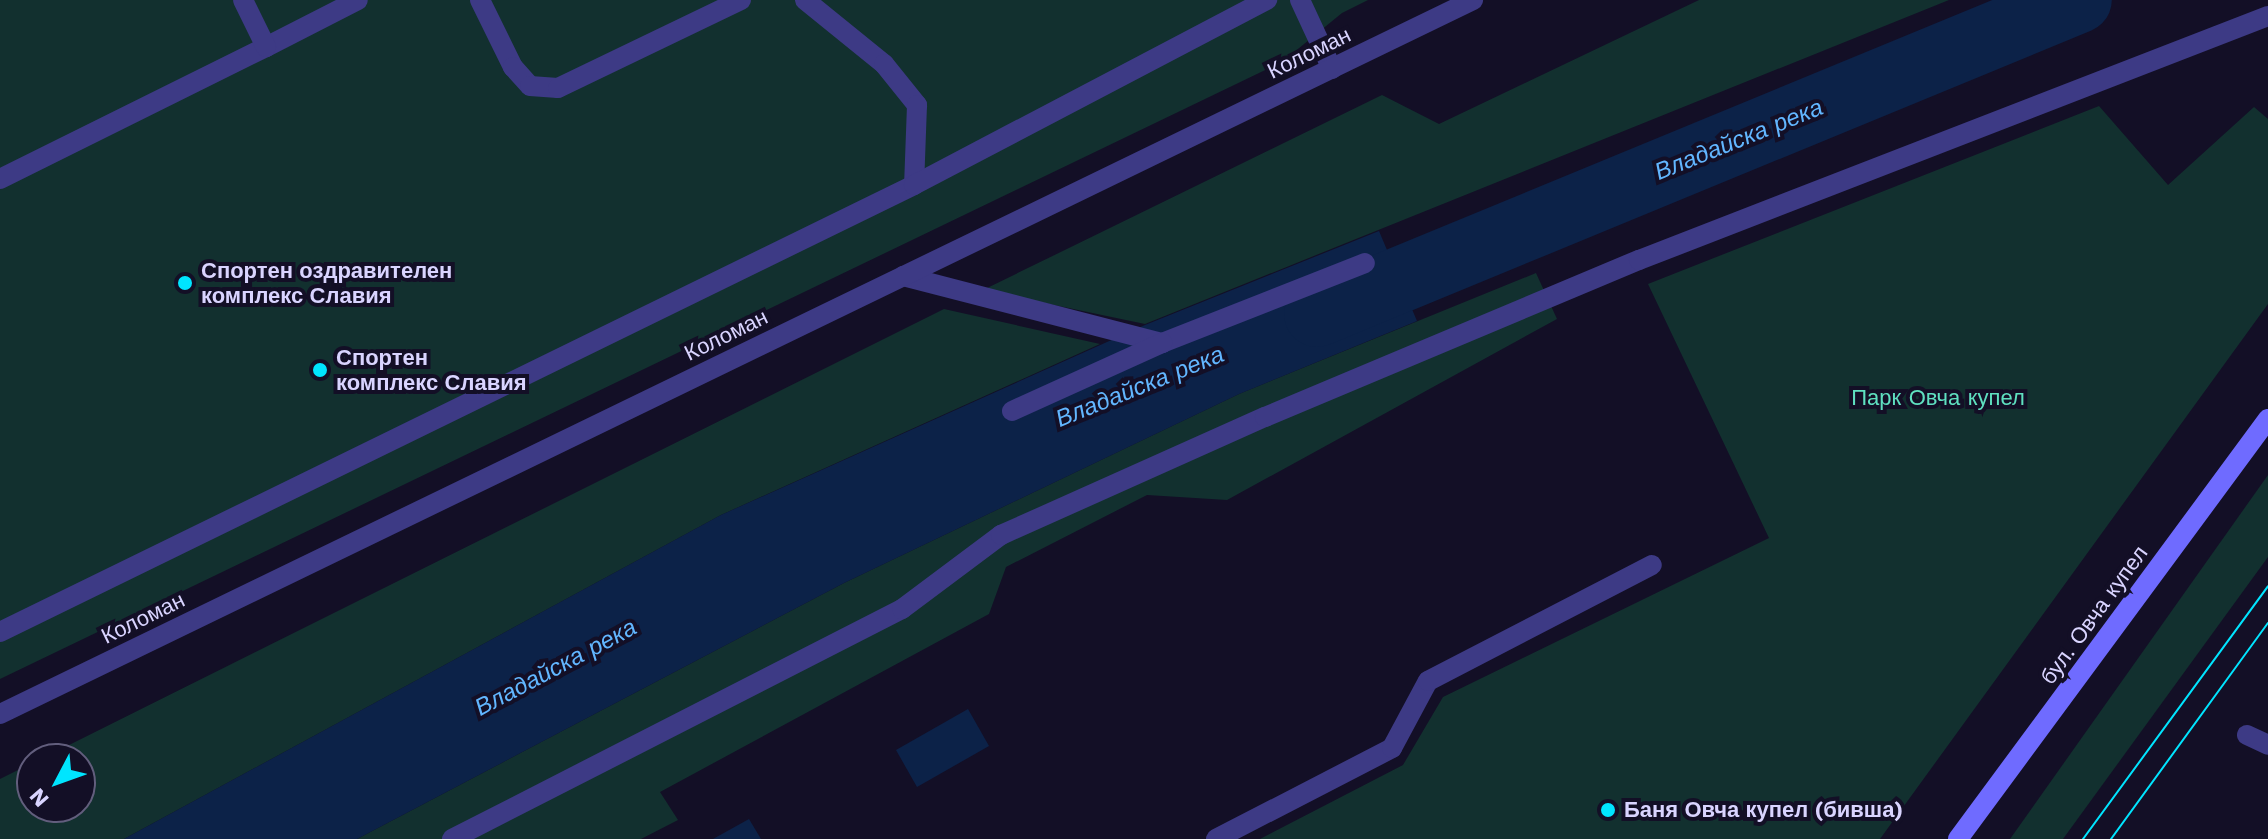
<!DOCTYPE html>
<html>
<head>
<meta charset="utf-8">
<style>
	body { margin:0 }
	#map { position:relative; width:2268px; height:839px; overflow:hidden; background:#130f26; font-family:"Work Sans",sans-serif }
	div>[style] { position:absolute }
	.green>* { inset:0; background:#12302f }
	.water>* { inset:0; background:#0c2248 }
	.river>* { height:66px; margin:-33px; padding:0 33px; transform-origin:33px; border-radius:33px; background:#0c2248 }
	.lane>* { height:20px; margin:-10px; padding:0 10px; transform-origin:10px; border-radius:10px; background:#3d3a85 }
	.street>* { height:20px; margin:-10px; padding:0 10px; transform-origin:10px; border-radius:10px; background:#3d3a85 }
	.secondary>* { height:20px; margin:-10px; padding:0 10px; transform-origin:10px; border-radius:10px; background:#6f6bff }
	.tram>* { height:2px; margin:-1px; padding:0 1px; transform-origin:1px; border-radius:1px; background:#00e5ff }
	.dots>* { width:22px; height:22px; translate:-50% -50%; box-sizing:border-box; border:4px solid #130f26; border-radius:50% }
	span { translate:-50% -50%; white-space:nowrap; text-align:center; line-height:1.15; -webkit-text-stroke:8px #130f26; paint-order:stroke }
	.street-label { font-size:22px; color:#d9d4ff }
	.poi-label { font-size:22px; color:#d9d4ff; font-weight:700 }
	.left { translate:0 -50%; text-align:left }
	.park-label { font-size:22px; color:#5fe0c0 }
	.water-label { font-size:24px; color:#62b6ff; font-style:italic }
	.north { position:absolute; left:16px; top:743px; width:80px; height:80px; box-sizing:border-box; background:#130f26; border:2px solid #625e7d; border-radius:50%; rotate:229deg; font-size:22px; font-weight:700; line-height:32px; text-align:center; color:#d9d4ff }
	.north::after { content:''; display:block; margin:auto; width:28px; height:36px; background:#00e5ff; clip-path:polygon(50% 0,100% 100%,50% 72%,0 100%) }
</style>
</head>
<body>
<div id="map">
	<div class="green">
		<i style="clip-path:polygon(0 0,1368px 0,1342px 13px,1282px 62px,0 679px)"></i>
		<i style="clip-path:polygon(1699px 0,1949px 0,1145px 324px,983px 290px,1382px 95px,1439px 124px)"></i>
		<i style="clip-path:polygon(2099px 106px,2168px 185px,2254px 107px,2268px 119px,2268px 304px,1880px 839px,1260px 839px,1403px 765px,1443px 697px,1769px 538px,1648px 284px)"></i>
		<i style="clip-path:polygon(1536px 273px,1557px 319px,1227px 500px,1147px 495px,1006px 567px,989px 614px,660px 792px,678px 820px,641px 839px,357px 839px,844px 583px,1239px 394px)"></i>
		<i style="clip-path:polygon(944px 309px,1100px 344px,721px 515px,124px 839px,0 839px,0 779px,32px 763px,32px 807px,80px 807px,80px 759px,41px 759px)"></i>
		<i style="clip-path:polygon(2268px 475px,2268px 557px,2063px 839px,2010px 839px)"></i>
	</div>
	<div class="water">
		<i style="clip-path:polygon(1379px 231px,1417px 321px,1239px 394px,844px 583px,357px 839px,124px 839px,721px 515px,1145px 325px)"></i>
		<i style="clip-path:polygon(968px 709px,989px 746px,917px 787px,896px 750px)"></i>
		<i style="clip-path:polygon(749px 819px,761px 839px,713px 839px)"></i>
	</div>
	<div class="river">
		<i style="left:1317px;top:314px;width:824px;rotate:-22.4deg"></i>
	</div>
	<div class="lane">
		<i style="left:480px;top:0;width:75px;rotate:63.8deg"></i>
		<i style="left:513px;top:67px;width:25px;rotate:48deg"></i>
		<i style="left:530px;top:86px;width:28px;rotate:4deg"></i>
		<i style="left:558px;top:88px;width:203px;rotate:-25.7deg"></i>
		<i style="left:805px;top:0;width:102px;rotate:39deg"></i>
		<i style="left:884px;top:64px;width:53px;rotate:51.2deg"></i>
		<i style="left:917px;top:105px;width:80px;rotate:92.1deg"></i>
		<i style="left:1300px;top:0;width:76px;rotate:65.1deg"></i>
		<i style="left:266px;top:47px;width:103px;rotate:-27.1deg"></i>
		<i style="left:0;top:179px;width:297px;rotate:-26.4deg"></i>
		<i style="left:266px;top:47px;width:52px;rotate:-116.1deg"></i>
		<i style="left:903px;top:276px;width:268px;rotate:14.5deg"></i>
		<i style="left:1162px;top:343px;width:218px;rotate:-21.5deg"></i>
		<i style="left:1012px;top:411px;width:165px;rotate:-24.4deg"></i>
		<i style="left:0;top:632px;width:1017px;rotate:-26.06deg"></i>
		<i style="left:914px;top:185px;width:399px;rotate:-27.7deg"></i>
		<i style="left:452px;top:839px;width:505px;rotate:-27.07deg"></i>
		<i style="left:902px;top:609px;width:124px;rotate:-36.8deg"></i>
		<i style="left:1001px;top:535px;width:289px;rotate:-24.1deg"></i>
		<i style="left:1265px;top:417px;width:406px;rotate:-22.8deg"></i>
		<i style="left:1639px;top:260px;width:675px;rotate:-21.2deg"></i>
		<i style="left:1216px;top:839px;width:198px;rotate:-27.3deg"></i>
		<i style="left:1392px;top:748px;width:76px;rotate:-61.8deg"></i>
		<i style="left:1428px;top:681px;width:252px;rotate:-27.4deg"></i>
	</div>
	<div class="street">
		<i style="left:0;top:714px;width:1637px;rotate:-25.86deg"></i>
		<i style="left:2247px;top:735px;width:23px;rotate:25deg"></i>
	</div>
	<div class="secondary">
		<i style="left:1958px;top:839px;width:522px;rotate:-53.57deg"></i>
	</div>
	<div class="tram">
		<i style="left:2083px;top:839px;width:313px;rotate:-53.8deg"></i>
		<i style="left:2111px;top:839px;width:267px;rotate:-54deg"></i>
	</div>
	<div class="dots">
		<i style="left:185px;top:283px;background:#00e5ff"></i>
		<i style="left:320px;top:370px;background:#00e5ff"></i>
		<i style="left:1608px;top:810px;background:#00e5ff"></i>
	</div>
	<div class="street-label">
		<span style="left:1309px;top:53px;rotate:-26deg">Коломан</span>
		<span style="left:726px;top:335px;rotate:-26deg">Коломан</span>
		<span style="left:2094px;top:615px;rotate:-54deg">бул. Овча купел</span>
		<span style="left:143px;top:618px;rotate:-26deg">Коломан</span>
	</div>
	<div class="poi-label">
		<span class="left" style="left:201px;top:283px">Спортен оздравителен<br>комплекс Славия</span>
		<span class="left" style="left:336px;top:370px">Спортен<br>комплекс Славия</span>
		<span class="left" style="left:1624px;top:810px">Баня Овча купел (бивша)</span>
	</div>
	<div class="park-label">
		<span style="left:1938px;top:398px">Парк Овча купел</span>
	</div>
	<div class="water-label">
		<span style="left:1739px;top:140px;rotate:-22deg">Владайска река</span>
		<span style="left:1140px;top:387px;rotate:-22deg">Владайска река</span>
		<span style="left:556px;top:668px;rotate:-28deg">Владайска река</span>
	</div>
	<div class="north">N</div>
</div>
</body>
</html>
